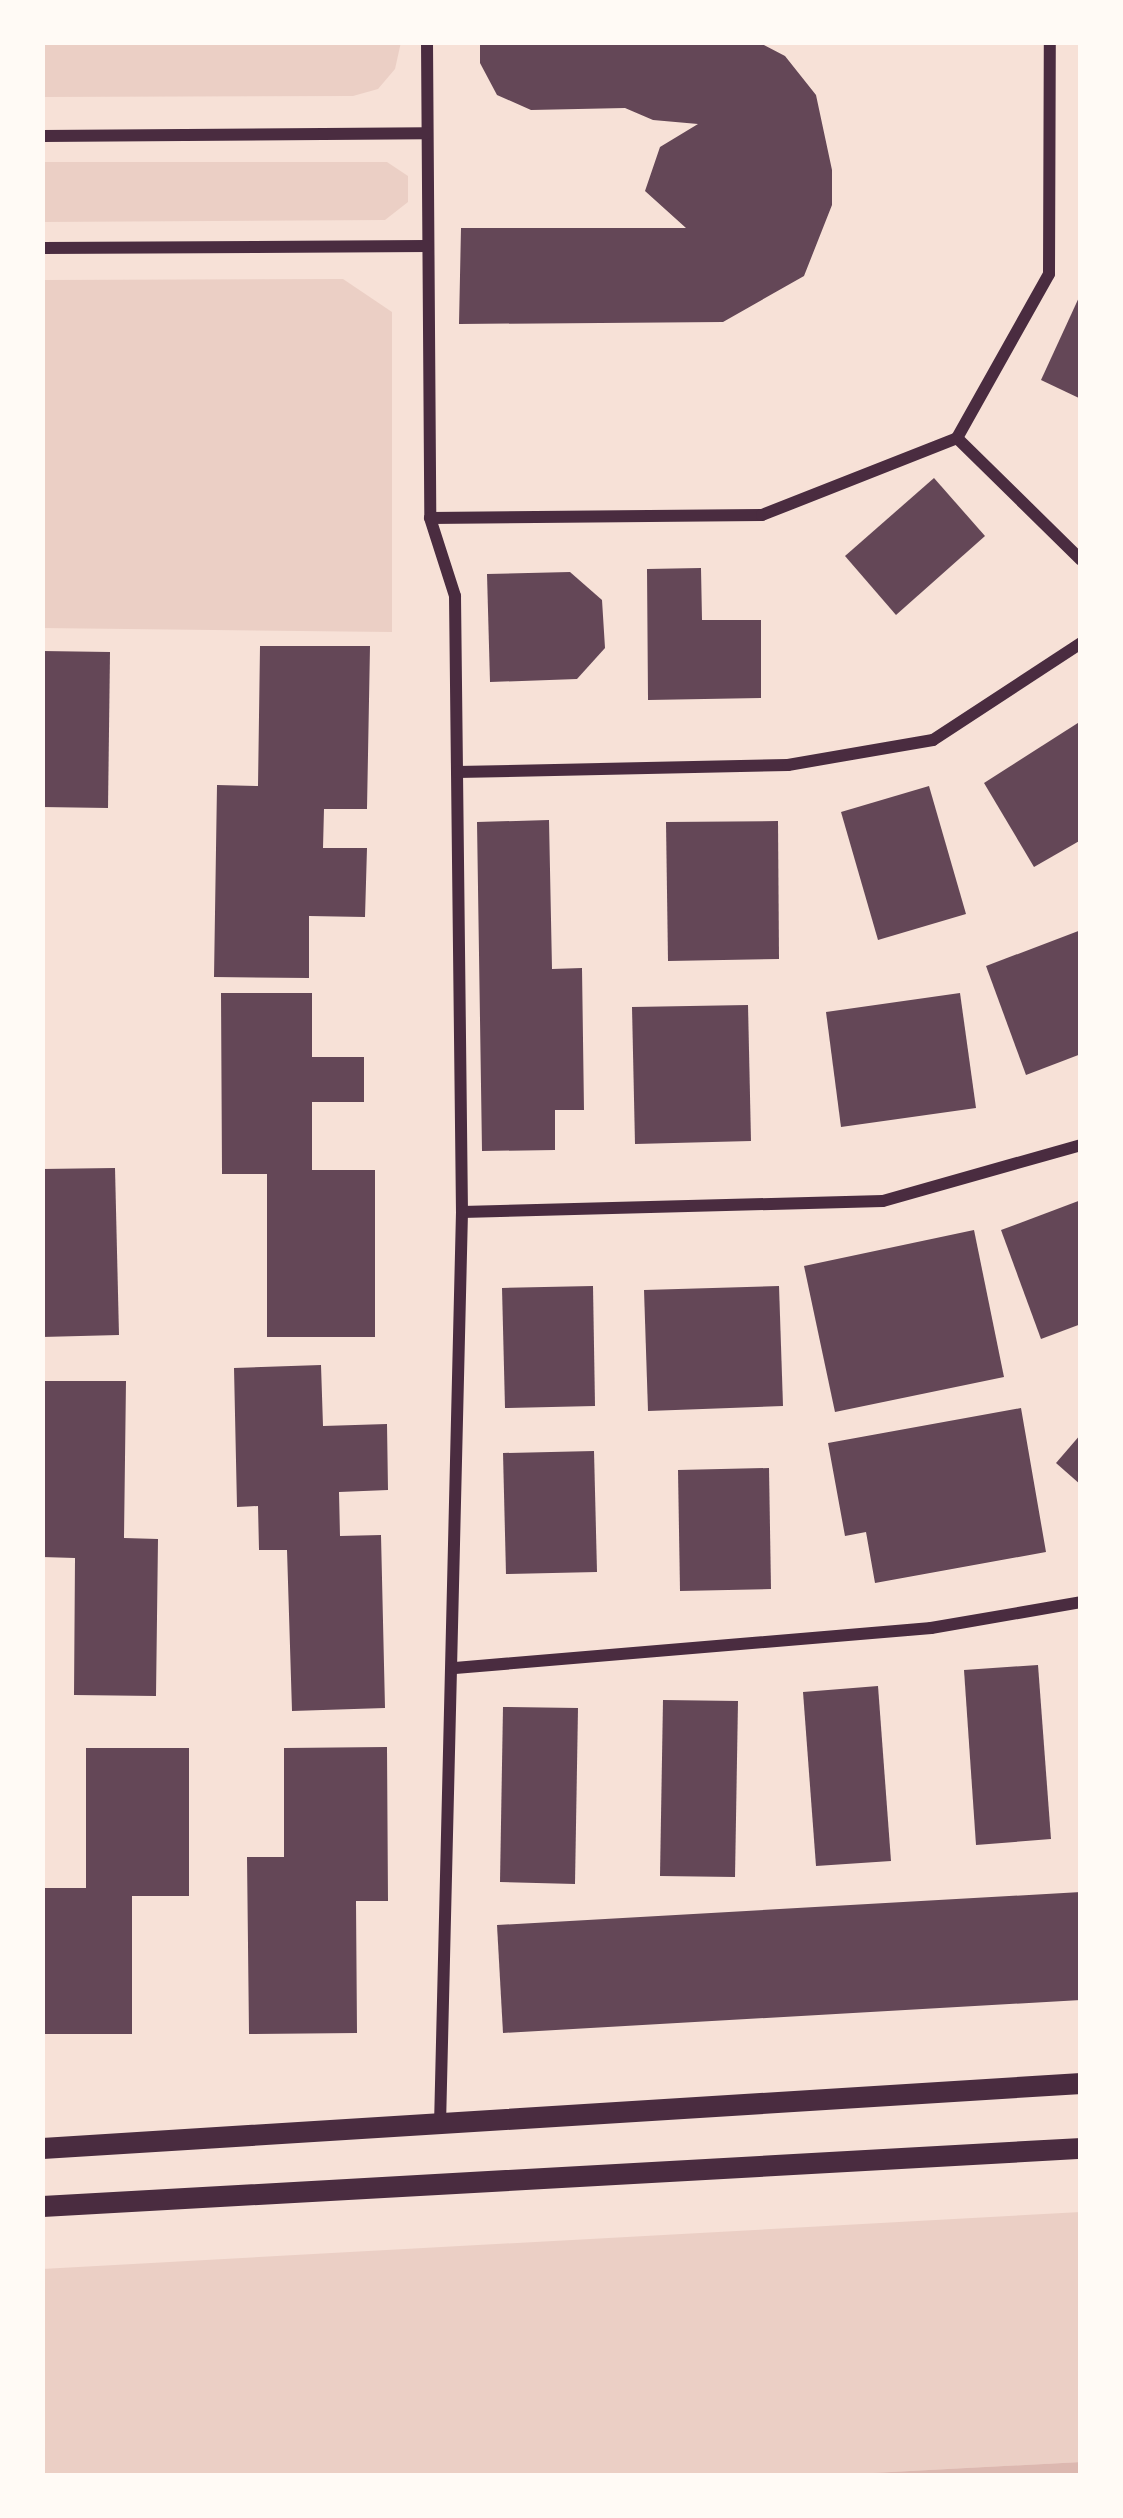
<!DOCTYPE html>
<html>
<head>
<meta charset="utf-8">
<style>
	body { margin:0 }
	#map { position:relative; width:1123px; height:2518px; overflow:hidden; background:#f7e1d7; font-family:Inter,sans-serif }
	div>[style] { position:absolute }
	.green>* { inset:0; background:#ebcfc5 }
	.water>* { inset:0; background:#dcb8b0 }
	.building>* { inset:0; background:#644757 }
	.minor>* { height:12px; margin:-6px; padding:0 6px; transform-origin:6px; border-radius:6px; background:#4a2c40 }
	.tertiary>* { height:21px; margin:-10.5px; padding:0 10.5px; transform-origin:10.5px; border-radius:10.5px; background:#4a2c40 }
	span { translate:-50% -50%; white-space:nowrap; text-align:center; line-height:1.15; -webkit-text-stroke:9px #fffaf5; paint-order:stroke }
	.frame { position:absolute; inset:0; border:45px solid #fffaf5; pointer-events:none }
</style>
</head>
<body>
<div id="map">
	<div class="green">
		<i style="clip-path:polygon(42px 42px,401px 42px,395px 69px,378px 89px,353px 96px,42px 97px)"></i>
		<i style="clip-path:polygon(42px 162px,387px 162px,408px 176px,408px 202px,385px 220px,42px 222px)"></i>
		<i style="clip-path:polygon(343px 279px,392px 312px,392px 632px,42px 628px,42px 280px)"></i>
		<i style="clip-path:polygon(1081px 2212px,1081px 2462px,816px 2476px,42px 2476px,42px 2269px)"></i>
	</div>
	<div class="water">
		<i style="clip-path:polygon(1081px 2462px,1081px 2476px,816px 2476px)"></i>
	</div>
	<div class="building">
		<i style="clip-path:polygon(480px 42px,758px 42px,785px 56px,816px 95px,832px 170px,832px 205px,804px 276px,723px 322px,459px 324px,461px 228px,686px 228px,645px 191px,660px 147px,698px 124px,653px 120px,625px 108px,531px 110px,497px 95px,480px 63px)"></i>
		<i style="clip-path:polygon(1081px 293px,1081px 399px,1041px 380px)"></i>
		<i style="clip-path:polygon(934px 478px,985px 536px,896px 615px,845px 556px)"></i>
		<i style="clip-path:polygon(701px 568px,702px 620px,761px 620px,761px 698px,648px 700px,647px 569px)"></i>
		<i style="clip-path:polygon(570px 572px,602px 600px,605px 648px,577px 679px,490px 682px,487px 574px)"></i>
		<i style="clip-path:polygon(260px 646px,370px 646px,367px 809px,324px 809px,323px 848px,367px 848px,365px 917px,309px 916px,309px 978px,214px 977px,217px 785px,258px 786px)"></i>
		<i style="clip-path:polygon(42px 651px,110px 652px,108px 808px,42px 807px)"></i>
		<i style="clip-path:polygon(1081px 721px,1081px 840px,1034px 867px,984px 783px)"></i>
		<i style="clip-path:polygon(929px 786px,966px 914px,878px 940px,841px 812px)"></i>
		<i style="clip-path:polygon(549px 820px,552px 969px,582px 968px,584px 1110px,555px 1110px,555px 1150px,482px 1151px,477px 822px)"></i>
		<i style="clip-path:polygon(778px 821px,779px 959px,668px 961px,666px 822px)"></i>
		<i style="clip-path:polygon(1081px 930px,1081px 1054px,1026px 1075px,986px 966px)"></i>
		<i style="clip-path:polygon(221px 993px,312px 993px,312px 1057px,364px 1057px,364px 1102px,312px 1102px,312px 1170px,375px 1170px,375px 1337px,267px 1337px,267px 1174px,222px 1174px)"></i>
		<i style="clip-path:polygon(960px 993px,976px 1108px,841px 1127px,826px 1012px)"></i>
		<i style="clip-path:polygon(748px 1005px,751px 1141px,635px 1144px,632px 1007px)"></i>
		<i style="clip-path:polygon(115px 1168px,119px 1335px,42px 1337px,42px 1169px)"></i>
		<i style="clip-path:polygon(1081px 1200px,1081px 1324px,1041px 1339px,1001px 1230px)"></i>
		<i style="clip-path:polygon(974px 1230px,1004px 1377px,835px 1412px,804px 1266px)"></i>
		<i style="clip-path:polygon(593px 1286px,595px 1406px,505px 1408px,502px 1288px)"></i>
		<i style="clip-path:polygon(779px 1286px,783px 1406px,648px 1411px,644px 1290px)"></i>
		<i style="clip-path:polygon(321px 1365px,323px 1426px,387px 1424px,388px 1490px,339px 1492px,340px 1536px,381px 1535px,385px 1708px,292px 1711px,287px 1550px,259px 1550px,258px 1506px,237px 1507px,234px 1368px)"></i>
		<i style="clip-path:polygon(42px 1381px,126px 1381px,124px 1538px,158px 1539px,156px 1696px,74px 1695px,75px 1558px,42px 1557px)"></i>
		<i style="clip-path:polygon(1021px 1408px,1046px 1552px,875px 1583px,866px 1532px,845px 1536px,828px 1443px)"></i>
		<i style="clip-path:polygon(1081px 1434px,1081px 1485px,1056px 1463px)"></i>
		<i style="clip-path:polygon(594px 1451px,597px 1572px,506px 1574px,503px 1453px)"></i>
		<i style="clip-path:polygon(769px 1468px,771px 1589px,680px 1591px,678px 1470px)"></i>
		<i style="clip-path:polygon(1038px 1665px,1051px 1839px,976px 1845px,964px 1670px)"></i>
		<i style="clip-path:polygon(878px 1686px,891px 1861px,816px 1866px,803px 1692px)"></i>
		<i style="clip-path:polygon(663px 1700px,738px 1701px,735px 1877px,660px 1876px)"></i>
		<i style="clip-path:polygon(503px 1707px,578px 1708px,575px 1884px,500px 1882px)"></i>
		<i style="clip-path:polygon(387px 1747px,388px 1901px,356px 1901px,357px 2033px,249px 2034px,247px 1857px,284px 1857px,284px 1748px)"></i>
		<i style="clip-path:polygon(86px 1748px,189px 1748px,189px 1896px,132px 1896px,132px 2034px,42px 2034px,42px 1888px,86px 1888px)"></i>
		<i style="clip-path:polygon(1081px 1892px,1081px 2000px,503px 2033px,497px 1925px)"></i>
	</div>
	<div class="minor">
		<i style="left:427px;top:42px;width:476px;rotate:89.6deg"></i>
		<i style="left:430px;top:518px;width:82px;rotate:72.2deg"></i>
		<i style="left:455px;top:596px;width:616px;rotate:89.35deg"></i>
		<i style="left:462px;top:1212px;width:910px;rotate:91.38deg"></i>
		<i style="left:42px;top:136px;width:385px;rotate:-0.4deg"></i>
		<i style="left:42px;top:248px;width:386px;rotate:-0.3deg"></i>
		<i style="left:957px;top:438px;width:174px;rotate:44.5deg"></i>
		<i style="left:430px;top:518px;width:332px;rotate:-0.5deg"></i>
		<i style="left:762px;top:515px;width:210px;rotate:-21.5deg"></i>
		<i style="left:957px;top:438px;width:188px;rotate:-60.7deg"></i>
		<i style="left:1049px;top:274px;width:232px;rotate:-89.8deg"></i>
		<i style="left:457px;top:772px;width:331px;rotate:-1.2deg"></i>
		<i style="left:788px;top:765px;width:147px;rotate:-9.8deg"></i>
		<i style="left:933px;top:740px;width:177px;rotate:-33.2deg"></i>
		<i style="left:462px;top:1212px;width:421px;rotate:-1.5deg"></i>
		<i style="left:883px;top:1201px;width:206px;rotate:-15.8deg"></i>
		<i style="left:455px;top:1668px;width:478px;rotate:-4.8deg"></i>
		<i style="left:931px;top:1628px;width:152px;rotate:-9.8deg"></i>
	</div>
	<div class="tertiary">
		<i style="left:42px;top:2148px;width:1041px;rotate:-3.58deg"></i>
		<i style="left:42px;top:2206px;width:1041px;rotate:-3.2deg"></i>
	</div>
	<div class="frame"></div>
</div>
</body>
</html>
